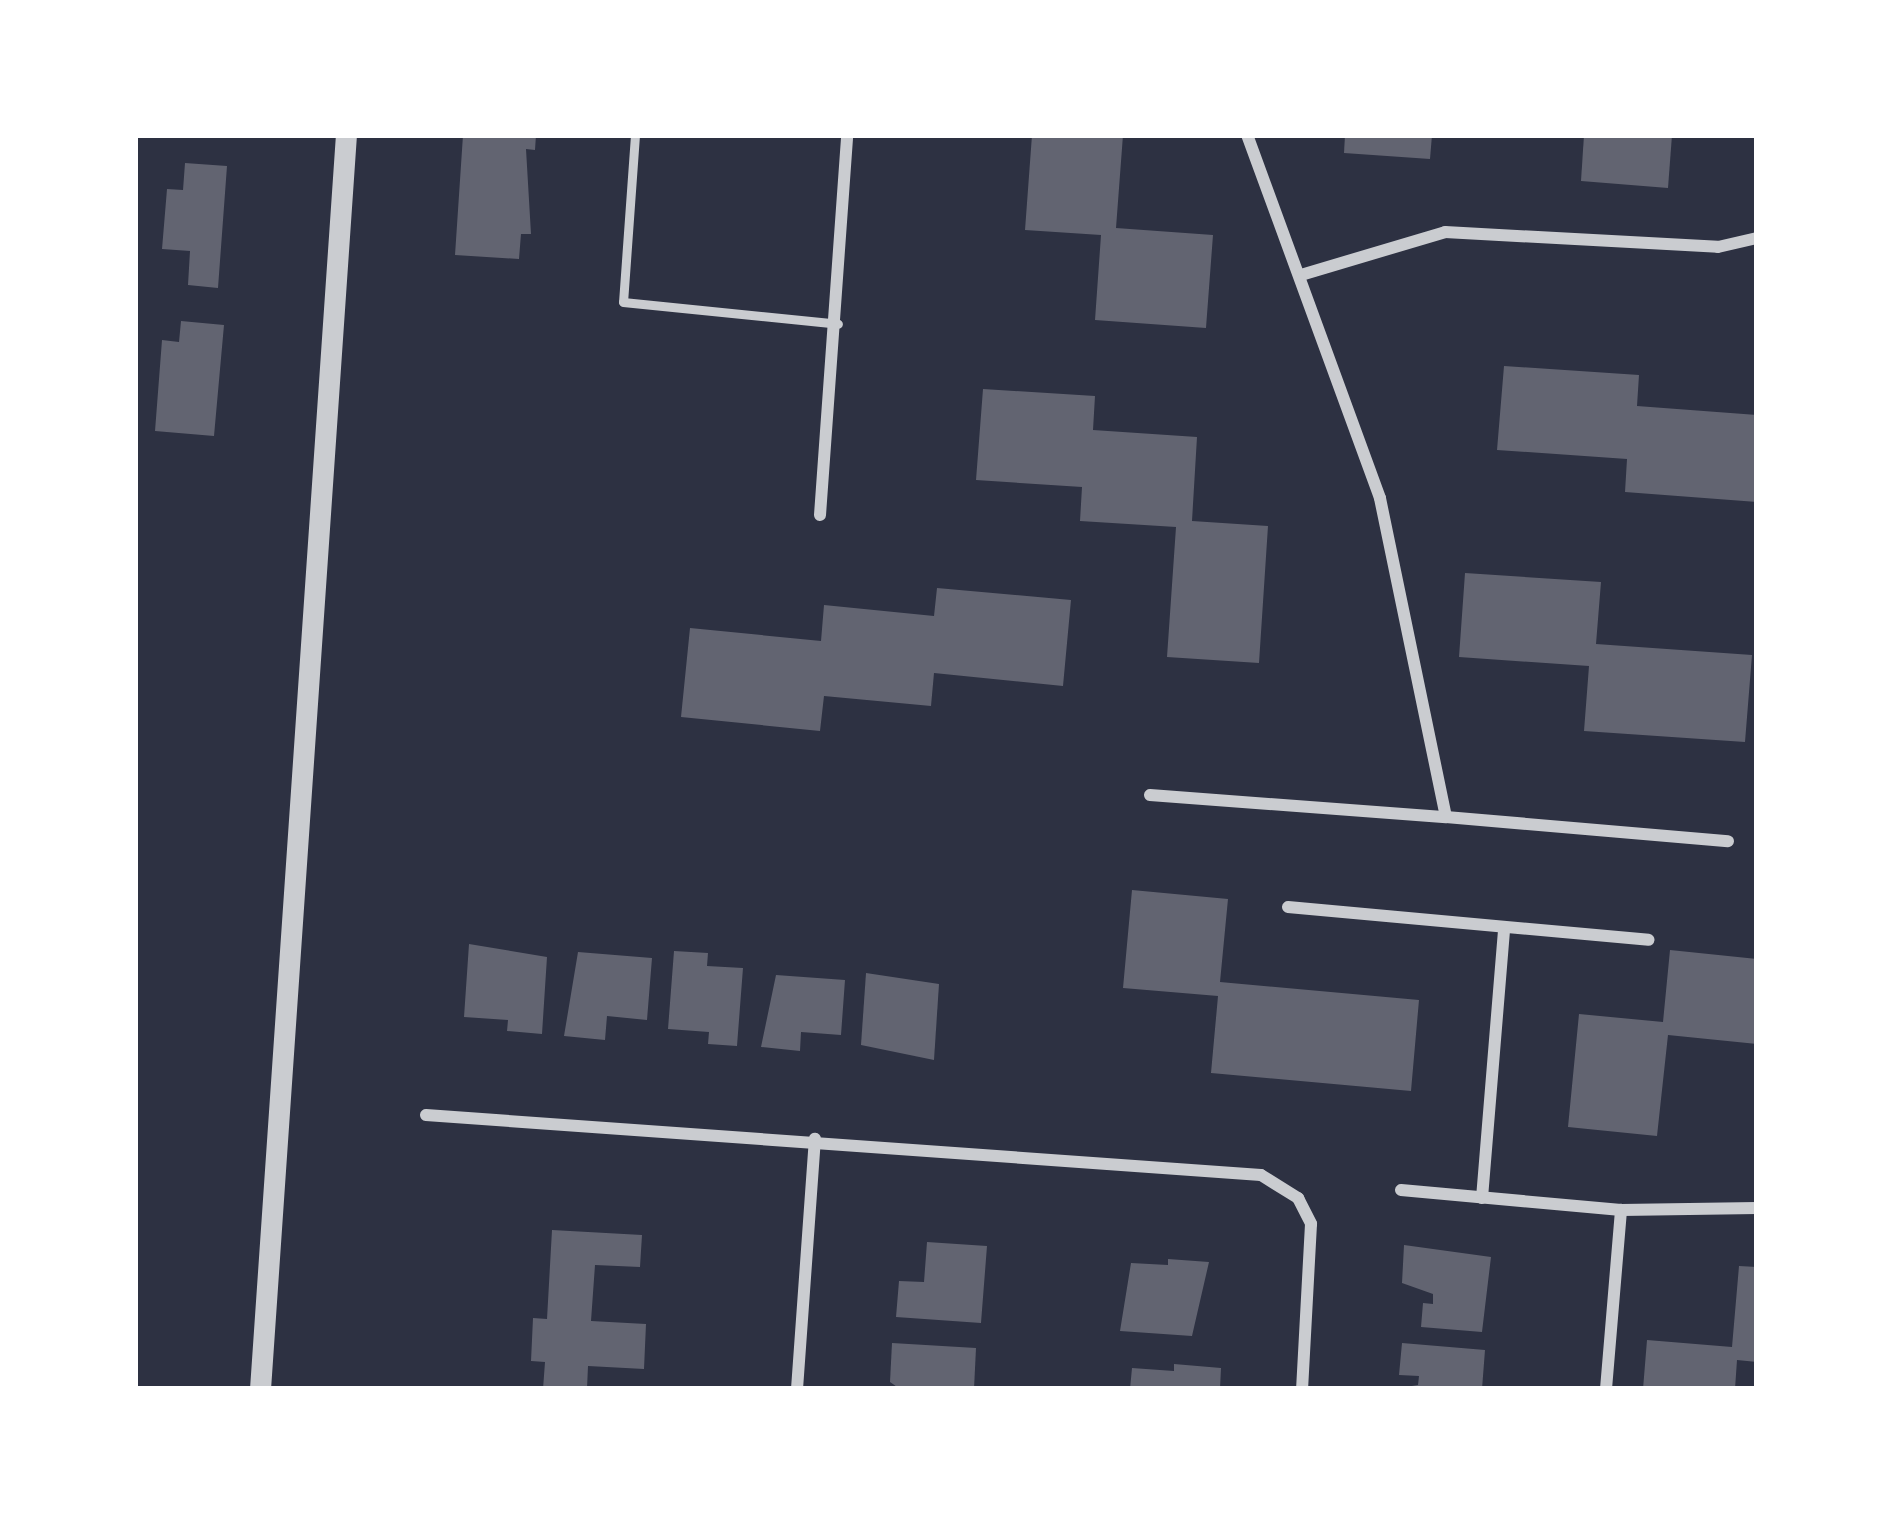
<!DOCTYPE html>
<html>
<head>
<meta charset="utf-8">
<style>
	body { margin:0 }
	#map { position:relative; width:1892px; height:1524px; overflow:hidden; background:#2d3142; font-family:Poppins,sans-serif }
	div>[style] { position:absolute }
	.building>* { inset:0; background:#626471 }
	.service>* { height:9px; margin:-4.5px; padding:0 4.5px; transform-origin:4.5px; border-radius:4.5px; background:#caccd0 }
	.minor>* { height:12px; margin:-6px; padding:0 6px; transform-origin:6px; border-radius:6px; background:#caccd0 }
	.tertiary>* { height:21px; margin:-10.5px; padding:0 10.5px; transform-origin:10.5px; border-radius:10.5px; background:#caccd0 }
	span { translate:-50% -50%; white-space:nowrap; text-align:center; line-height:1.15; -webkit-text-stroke:12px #fff; paint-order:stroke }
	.frame { position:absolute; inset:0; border:138px solid #fff; pointer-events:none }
</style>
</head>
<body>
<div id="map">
	<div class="building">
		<i style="clip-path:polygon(463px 135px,536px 135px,535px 150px,526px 149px,531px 234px,521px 234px,519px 259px,455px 255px)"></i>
		<i style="clip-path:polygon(1032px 135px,1123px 135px,1116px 228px,1213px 235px,1206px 328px,1095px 320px,1101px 235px,1025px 230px)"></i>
		<i style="clip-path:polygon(1345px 135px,1432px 135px,1430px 159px,1344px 153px)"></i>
		<i style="clip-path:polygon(1584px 135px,1672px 135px,1668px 188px,1581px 181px)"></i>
		<i style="clip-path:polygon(185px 163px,227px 166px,218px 288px,188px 285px,190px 251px,162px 249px,167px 189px,183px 190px)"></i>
		<i style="clip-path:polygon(181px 321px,224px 325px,214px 436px,155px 431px,162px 340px,179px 342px)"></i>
		<i style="clip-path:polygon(1504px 366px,1639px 375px,1637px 406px,1757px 415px,1757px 502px,1625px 492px,1627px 459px,1497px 450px)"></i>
		<i style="clip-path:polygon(983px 389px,1095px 396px,1093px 430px,1197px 437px,1192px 521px,1268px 526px,1259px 663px,1167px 657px,1176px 527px,1080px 521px,1082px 487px,976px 480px)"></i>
		<i style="clip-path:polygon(1465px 573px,1601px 582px,1596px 644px,1752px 655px,1745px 742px,1584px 731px,1589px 666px,1459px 657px)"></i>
		<i style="clip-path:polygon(937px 588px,1071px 600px,1063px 686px,934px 673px,931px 706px,824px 696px,820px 731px,681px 717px,690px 628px,821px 641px,824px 605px,934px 616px)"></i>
		<i style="clip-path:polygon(1132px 890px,1228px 899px,1220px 982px,1419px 1000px,1411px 1091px,1211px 1073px,1218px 996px,1123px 988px)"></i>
		<i style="clip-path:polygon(469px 944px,547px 957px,542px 1034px,507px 1031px,508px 1020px,464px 1017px)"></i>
		<i style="clip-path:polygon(1670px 950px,1757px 959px,1757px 1044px,1668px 1035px,1657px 1136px,1568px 1127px,1579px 1014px,1663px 1022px)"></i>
		<i style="clip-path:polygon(674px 951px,708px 953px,707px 966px,743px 968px,737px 1046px,708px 1044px,709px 1032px,668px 1029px)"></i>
		<i style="clip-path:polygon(578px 952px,652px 958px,647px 1020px,607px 1016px,605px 1040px,564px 1036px)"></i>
		<i style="clip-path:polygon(866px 973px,939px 984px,934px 1060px,861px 1045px)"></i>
		<i style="clip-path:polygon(776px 975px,845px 980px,841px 1035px,801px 1032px,800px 1051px,761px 1047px)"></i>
		<i style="clip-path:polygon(552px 1230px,642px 1235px,640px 1267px,595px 1265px,591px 1321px,646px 1324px,644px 1369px,588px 1366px,587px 1389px,543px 1389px,545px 1362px,531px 1361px,533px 1318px,547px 1319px)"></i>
		<i style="clip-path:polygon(927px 1242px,987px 1246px,981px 1323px,896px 1317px,899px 1281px,924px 1282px)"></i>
		<i style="clip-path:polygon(1404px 1245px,1491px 1257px,1482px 1332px,1421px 1327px,1423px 1303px,1433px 1304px,1433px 1294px,1402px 1283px)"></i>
		<i style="clip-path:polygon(1168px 1259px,1209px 1262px,1192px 1336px,1120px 1331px,1131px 1263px,1168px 1265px)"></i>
		<i style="clip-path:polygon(1739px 1266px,1757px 1267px,1757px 1362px,1737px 1360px,1735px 1389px,1643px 1389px,1647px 1340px,1732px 1347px)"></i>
		<i style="clip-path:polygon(892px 1343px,976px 1348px,974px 1389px,900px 1389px,890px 1382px)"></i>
		<i style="clip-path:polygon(1402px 1343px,1485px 1350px,1482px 1389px,1393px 1389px,1418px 1385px,1419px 1376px,1399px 1375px)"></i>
		<i style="clip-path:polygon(1174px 1364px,1221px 1368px,1220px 1389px,1130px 1389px,1132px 1368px,1174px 1371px)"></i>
	</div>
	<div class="service">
		<i style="left:635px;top:135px;width:167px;rotate:94.1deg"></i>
		<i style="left:623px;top:302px;width:216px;rotate:5.8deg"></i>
	</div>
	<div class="minor">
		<i style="left:1301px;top:275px;width:150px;rotate:-16.6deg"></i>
		<i style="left:1445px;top:232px;width:273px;rotate:3.1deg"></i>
		<i style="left:1718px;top:247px;width:40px;rotate:-13deg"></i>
		<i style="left:820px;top:515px;width:381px;rotate:-85.9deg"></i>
		<i style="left:1150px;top:795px;width:297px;rotate:4.3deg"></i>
		<i style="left:1446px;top:817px;width:326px;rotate:-101.7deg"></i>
		<i style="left:1380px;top:498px;width:387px;rotate:-110.1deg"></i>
		<i style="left:1446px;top:817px;width:283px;rotate:4.9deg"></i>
		<i style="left:1288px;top:907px;width:362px;rotate:5.2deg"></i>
		<i style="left:426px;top:1115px;width:837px;rotate:4.11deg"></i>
		<i style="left:1261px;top:1175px;width:44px;rotate:31.9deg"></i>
		<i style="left:1298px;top:1198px;width:29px;rotate:63deg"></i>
		<i style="left:1311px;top:1224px;width:165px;rotate:93.1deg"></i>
		<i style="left:1401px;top:1190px;width:221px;rotate:5.2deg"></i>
		<i style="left:1482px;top:1198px;width:268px;rotate:-85.3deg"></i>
		<i style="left:797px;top:1389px;width:251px;rotate:-85.9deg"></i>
		<i style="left:1606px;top:1389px;width:180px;rotate:-85.2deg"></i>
		<i style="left:1621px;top:1210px;width:136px;rotate:-0.8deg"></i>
	</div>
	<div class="tertiary">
		<i style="left:260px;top:1389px;width:1257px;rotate:-86.08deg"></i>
	</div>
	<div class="frame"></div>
</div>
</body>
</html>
